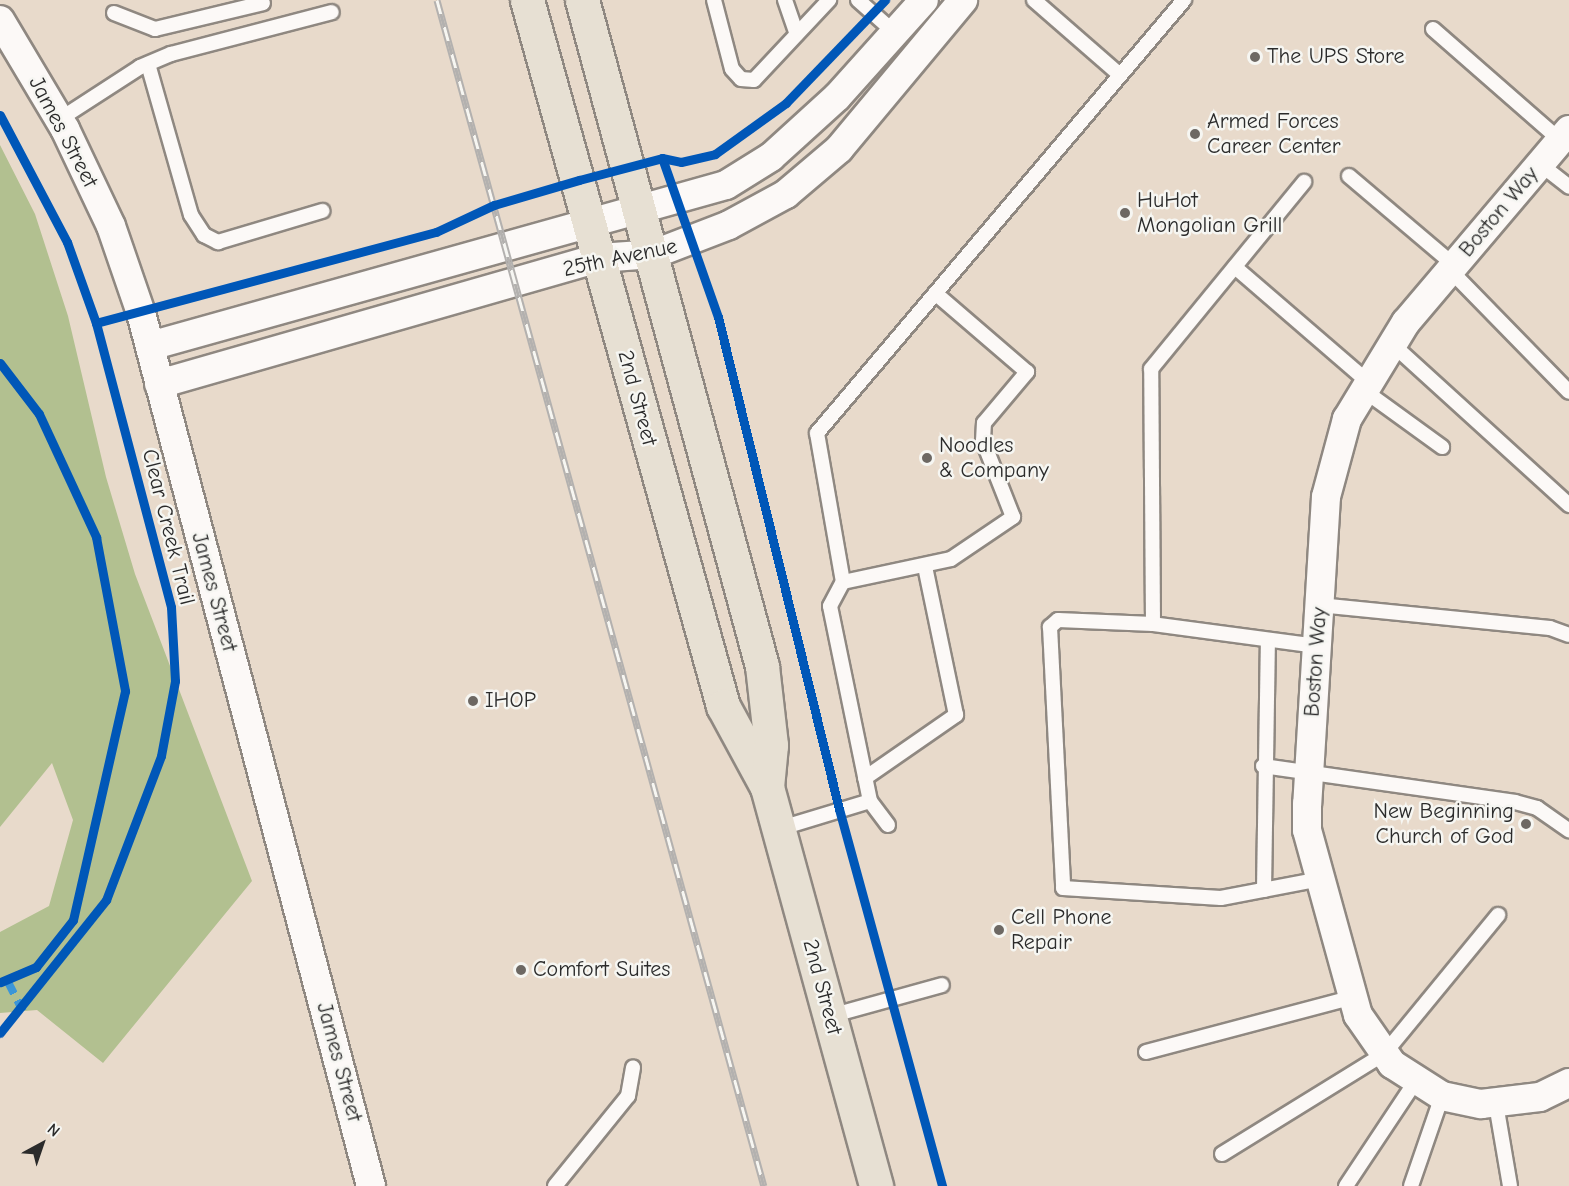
<!DOCTYPE html>
<html>
<head>
<meta charset="utf-8">
<style>
	body { margin:0 }
	#map { position:relative; width:1569px; height:1186px; overflow:hidden; background:#e8dacb; font-family:"Comic Neue",sans-serif }
	div>[style] { position:absolute }
	.forest>* { inset:0; background:#b2c090 }
	.roads { filter:drop-shadow(2px 0 #8f8881) drop-shadow(-2px 0 #8f8881) drop-shadow(0 2px #8f8881) drop-shadow(0 -2px #8f8881) }
	.service>* { height:14px; margin:-7px; padding:0 7px; transform-origin:7px; border-radius:7px; background:#fcf9f7 }
	.minor>* { height:28px; margin:-14px; padding:0 14px; transform-origin:14px; border-radius:14px; background:#fcf9f7 }
	.primary>* { height:33px; margin:-16.5px; padding:0 16.5px; transform-origin:16.5px; border-radius:16.5px; background:#e7e0d3 }
	.rail>* { height:7px; margin-top:-3.5px; transform-origin:0; background:repeating-linear-gradient(90deg,#f6f6f2 0 14px,#b3b1af 0 28px); box-sizing:border-box; border-block:2px solid #b3b1af }
	.quiet>* { height:8px; margin-top:-4px; transform-origin:0; background:repeating-linear-gradient(90deg,#3c96d7 0 15px,transparent 0 23px) }
	.cycleway>* { height:9px; margin:-4.5px; padding:0 4.5px; transform-origin:4.5px; border-radius:4.5px; background:#0057b8 }
	.dots>* { width:16px; height:16px; translate:-50% -50%; box-sizing:border-box; border:3px solid #f6f6f2; border-radius:50% }
	span { translate:-50% -50%; white-space:nowrap; text-align:center; line-height:1.15; -webkit-text-stroke:5px #f6f6f2; paint-order:stroke }
	.poi-label { font-size:22px; color:#2b2b2b }
	.left { translate:0 -50%; text-align:left }
	.right { translate:-100% -50%; text-align:right }
	.street-label { font-size:22px; color:#2b2b2b }
	.north { position:absolute; left:12px; top:1114px; width:60px; height:60px; -webkit-text-stroke:4px #f6f6f2; paint-order:stroke; rotate:40deg; font-size:16px; font-weight:700; line-height:24px; text-align:center; color:#2b2b2b }
	.north::after { content:''; display:block; margin:auto; width:21px; height:27px; background:#2b2b2b; clip-path:polygon(50% 0,100% 100%,50% 72%,0 100%) }
</style>
</head>
<body>
<div id="map">
	<div class="forest">
		<i style="clip-path:polygon(0 145px,35px 214px,68px 316px,106px 477px,135px 574px,252px 881px,103px 1063px,37px 1010px,0 1013px,0 932px,49px 906px,73px 820px,52px 763px,0 827px)"></i>
	</div>
	<div class="roads">
		<div class="service">
			<i style="left:714px;top:0;width:71px;rotate:75.4deg"></i>
			<i style="left:732px;top:69px;width:13px;rotate:48deg"></i>
			<i style="left:741px;top:79px;width:13px;rotate:4deg"></i>
			<i style="left:754px;top:80px;width:110px;rotate:-46.8deg"></i>
			<i style="left:785px;top:0;width:36px;rotate:71deg"></i>
			<i style="left:858px;top:0;width:48px;rotate:41.6deg"></i>
			<i style="left:1034px;top:0;width:114px;rotate:41.1deg"></i>
			<i style="left:114px;top:13px;width:44px;rotate:21.3deg"></i>
			<i style="left:155px;top:29px;width:111px;rotate:-13.5deg"></i>
			<i style="left:1433px;top:29px;width:169px;rotate:41.2deg"></i>
			<i style="left:148px;top:64px;width:157px;rotate:74.1deg"></i>
			<i style="left:191px;top:215px;width:24px;rotate:57deg"></i>
			<i style="left:204px;top:235px;width:16px;rotate:27deg"></i>
			<i style="left:218px;top:242px;width:109px;rotate:-16.6deg"></i>
			<i style="left:60px;top:119px;width:95px;rotate:-33deg"></i>
			<i style="left:140px;top:67px;width:34px;rotate:-23deg"></i>
			<i style="left:171px;top:54px;width:166px;rotate:-14.6deg"></i>
			<i style="left:1540px;top:164px;width:37px;rotate:38deg"></i>
			<i style="left:1349px;top:176px;width:138px;rotate:40.3deg"></i>
			<i style="left:1235px;top:267px;width:173px;rotate:40.8deg"></i>
			<i style="left:1450px;top:270px;width:170px;rotate:45.7deg"></i>
			<i style="left:1391px;top:343px;width:241px;rotate:42.3deg"></i>
			<i style="left:1362px;top:389px;width:99px;rotate:35.9deg"></i>
			<i style="left:843px;top:582px;width:110px;rotate:-12deg"></i>
			<i style="left:951px;top:559px;width:75px;rotate:-34.1deg"></i>
			<i style="left:1013px;top:517px;width:82px;rotate:-111.5deg"></i>
			<i style="left:983px;top:441px;width:18px;rotate:-87deg"></i>
			<i style="left:984px;top:423px;width:67px;rotate:-49.9deg"></i>
			<i style="left:1027px;top:372px;width:121px;rotate:-139.3deg"></i>
			<i style="left:1319px;top:605px;width:232px;rotate:5.7deg"></i>
			<i style="left:1550px;top:628px;width:20px;rotate:20deg"></i>
			<i style="left:1153px;top:624px;width:255px;rotate:-90.4deg"></i>
			<i style="left:1151px;top:369px;width:242px;rotate:-50.7deg"></i>
			<i style="left:1317px;top:646px;width:165px;rotate:-172.4deg"></i>
			<i style="left:1153px;top:624px;width:95px;rotate:-177.6deg"></i>
			<i style="left:1058px;top:620px;width:11px;rotate:139deg"></i>
			<i style="left:1050px;top:627px;width:261px;rotate:87.1deg"></i>
			<i style="left:1063px;top:888px;width:158px;rotate:3.6deg"></i>
			<i style="left:1221px;top:898px;width:102px;rotate:-10.8deg"></i>
			<i style="left:1263px;top:766px;width:255px;rotate:8.1deg"></i>
			<i style="left:1515px;top:802px;width:23px;rotate:15deg"></i>
			<i style="left:1537px;top:808px;width:39px;rotate:35deg"></i>
			<i style="left:865px;top:778px;width:111px;rotate:-34.7deg"></i>
			<i style="left:956px;top:715px;width:151px;rotate:-101.8deg"></i>
			<i style="left:888px;top:825px;width:30px;rotate:-127deg"></i>
			<i style="left:870px;top:801px;width:199px;rotate:-101.6deg"></i>
			<i style="left:830px;top:606px;width:27px;rotate:-62deg"></i>
			<i style="left:843px;top:582px;width:151px;rotate:-99.9deg"></i>
			<i style="left:817px;top:433px;width:568px;rotate:-49.72deg"></i>
			<i style="left:778px;top:829px;width:96px;rotate:-16.9deg"></i>
			<i style="left:1264px;top:890px;width:250px;rotate:-89.1deg"></i>
			<i style="left:830px;top:1016px;width:116px;rotate:-15.5deg"></i>
			<i style="left:1146px;top:1052px;width:215px;rotate:-14.8deg"></i>
			<i style="left:1496px;top:1104px;width:83px;rotate:80.3deg"></i>
			<i style="left:1222px;top:1154px;width:190px;rotate:-31.7deg"></i>
			<i style="left:1384px;top:1054px;width:180px;rotate:-50.6deg"></i>
			<i style="left:555px;top:1186px;width:116px;rotate:-51deg"></i>
			<i style="left:628px;top:1096px;width:29px;rotate:-80deg"></i>
			<i style="left:1346px;top:1186px;width:125px;rotate:-56.4deg"></i>
			<i style="left:1411px;top:1186px;width:95px;rotate:-71deg"></i>
		</div>
		<div class="minor">
			<i style="left:0;top:20px;width:127px;rotate:59.2deg"></i>
			<i style="left:65px;top:129px;width:107px;rotate:64.6deg"></i>
			<i style="left:111px;top:226px;width:92px;rotate:71deg"></i>
			<i style="left:141px;top:313px;width:903px;rotate:75.24deg"></i>
			<i style="left:1569px;top:130px;width:252px;rotate:130.3deg"></i>
			<i style="left:1406px;top:322px;width:114px;rotate:121.3deg"></i>
			<i style="left:1347px;top:419px;width:81px;rotate:105.1deg"></i>
			<i style="left:1326px;top:497px;width:308px;rotate:93.5deg"></i>
			<i style="left:1307px;top:804px;width:26px;rotate:90deg"></i>
			<i style="left:1307px;top:830px;width:192px;rotate:74.6deg"></i>
			<i style="left:1358px;top:1015px;width:60px;rotate:55.2deg"></i>
			<i style="left:1392px;top:1064px;width:59px;rotate:32.6deg"></i>
			<i style="left:1442px;top:1096px;width:40px;rotate:12deg"></i>
			<i style="left:1481px;top:1104px;width:59px;rotate:-6.8deg"></i>
			<i style="left:1540px;top:1097px;width:32px;rotate:-26deg"></i>
			<i style="left:150px;top:346px;width:598px;rotate:-15.62deg"></i>
			<i style="left:726px;top:185px;width:53px;rotate:-31.9deg"></i>
			<i style="left:771px;top:157px;width:89px;rotate:-42.3deg"></i>
			<i style="left:837px;top:97px;width:130px;rotate:-48.1deg"></i>
			<i style="left:159px;top:384px;width:458px;rotate:-16deg"></i>
			<i style="left:599px;top:258px;width:55px;rotate:-4.2deg"></i>
			<i style="left:654px;top:254px;width:80px;rotate:-21.1deg"></i>
			<i style="left:729px;top:225px;width:65px;rotate:-28.5deg"></i>
			<i style="left:786px;top:194px;width:70px;rotate:-40.3deg"></i>
			<i style="left:839px;top:149px;width:194px;rotate:-50.2deg"></i>
		</div>
		<div class="primary">
			<i style="left:527px;top:0;width:733px;rotate:74.48deg"></i>
			<i style="left:723px;top:706px;width:92px;rotate:61.5deg"></i>
			<i style="left:767px;top:787px;width:414px;rotate:74.7deg"></i>
			<i style="left:582px;top:0;width:690px;rotate:74.88deg"></i>
			<i style="left:762px;top:666px;width:80px;rotate:83.5deg"></i>
			<i style="left:771px;top:745px;width:42px;rotate:95.4deg"></i>
		</div>
	</div>
	<div class="rail">
		<i style="left:437px;top:0;width:1230px;rotate:74.59deg"></i>
	</div>
	<div class="quiet">
		<i style="left:7px;top:980px;width:35px;rotate:63deg"></i>
	</div>
	<div class="cycleway">
		<i style="left:0;top:115px;width:144px;rotate:62.2deg"></i>
		<i style="left:67px;top:242px;width:86px;rotate:70.3deg"></i>
		<i style="left:96px;top:323px;width:294px;rotate:75.2deg"></i>
		<i style="left:171px;top:607px;width:74px;rotate:86.9deg"></i>
		<i style="left:175px;top:681px;width:76px;rotate:100.6deg"></i>
		<i style="left:161px;top:756px;width:154px;rotate:110.9deg"></i>
		<i style="left:106px;top:900px;width:170px;rotate:128.6deg"></i>
		<i style="left:662px;top:158px;width:169px;rotate:70.6deg"></i>
		<i style="left:718px;top:317px;width:507px;rotate:76.18deg"></i>
		<i style="left:839px;top:809px;width:391px;rotate:74.7deg"></i>
		<i style="left:96px;top:323px;width:352px;rotate:-15deg"></i>
		<i style="left:436px;top:232px;width:64px;rotate:-25deg"></i>
		<i style="left:494px;top:205px;width:89px;rotate:-16.4deg"></i>
		<i style="left:579px;top:180px;width:86px;rotate:-14.8deg"></i>
		<i style="left:662px;top:158px;width:19px;rotate:12deg"></i>
		<i style="left:681px;top:162px;width:35px;rotate:-13deg"></i>
		<i style="left:715px;top:154px;width:87px;rotate:-35.7deg"></i>
		<i style="left:786px;top:103px;width:143px;rotate:-46.1deg"></i>
		<i style="left:0;top:363px;width:64px;rotate:52.6deg"></i>
		<i style="left:39px;top:414px;width:136px;rotate:65.1deg"></i>
		<i style="left:96px;top:537px;width:157px;rotate:79.3deg"></i>
		<i style="left:125px;top:691px;width:235px;rotate:102.8deg"></i>
		<i style="left:73px;top:920px;width:60px;rotate:128.2deg"></i>
		<i style="left:36px;top:967px;width:39px;rotate:157deg"></i>
	</div>
	<div class="dots">
		<i style="left:1255px;top:57px;background:#6d6863"></i>
		<i style="left:1195px;top:134px;background:#6d6863"></i>
		<i style="left:1125px;top:213px;background:#6d6863"></i>
		<i style="left:927px;top:458px;background:#6d6863"></i>
		<i style="left:473px;top:701px;background:#6d6863"></i>
		<i style="left:1526px;top:824px;background:#6d6863"></i>
		<i style="left:999px;top:930px;background:#6d6863"></i>
		<i style="left:521px;top:970px;background:#6d6863"></i>
	</div>
	<div class="poi-label">
		<span class="left" style="left:1267px;top:57px">The UPS Store</span>
		<span class="left" style="left:1207px;top:134px">Armed Forces<br>Career Center</span>
		<span class="left" style="left:1137px;top:213px">HuHot<br>Mongolian Grill</span>
		<span class="left" style="left:939px;top:458px">Noodles<br>&amp; Company</span>
		<span class="left" style="left:485px;top:701px">IHOP</span>
		<span class="right" style="left:1514px;top:824px">New Beginning<br>Church of God</span>
		<span class="left" style="left:1011px;top:930px">Cell Phone<br>Repair</span>
		<span class="left" style="left:533px;top:970px">Comfort Suites</span>
	</div>
	<div class="street-label">
		<span style="left:63px;top:132px;rotate:62deg">James Street</span>
		<span style="left:1499px;top:212px;rotate:-50deg">Boston Way</span>
		<span style="left:620px;top:258px;rotate:-12deg">25th Avenue</span>
		<span style="left:637px;top:398px;rotate:75deg">2nd Street</span>
		<span style="left:168px;top:527px;rotate:76deg">Clear Creek Trail</span>
		<span style="left:214px;top:592px;rotate:75deg">James Street</span>
		<span style="left:1316px;top:662px;rotate:-86deg">Boston Way</span>
		<span style="left:822px;top:987px;rotate:75deg">2nd Street</span>
		<span style="left:339px;top:1062px;rotate:75deg">James Street</span>
	</div>
	<div class="north">N</div>
</div>
</body>
</html>
